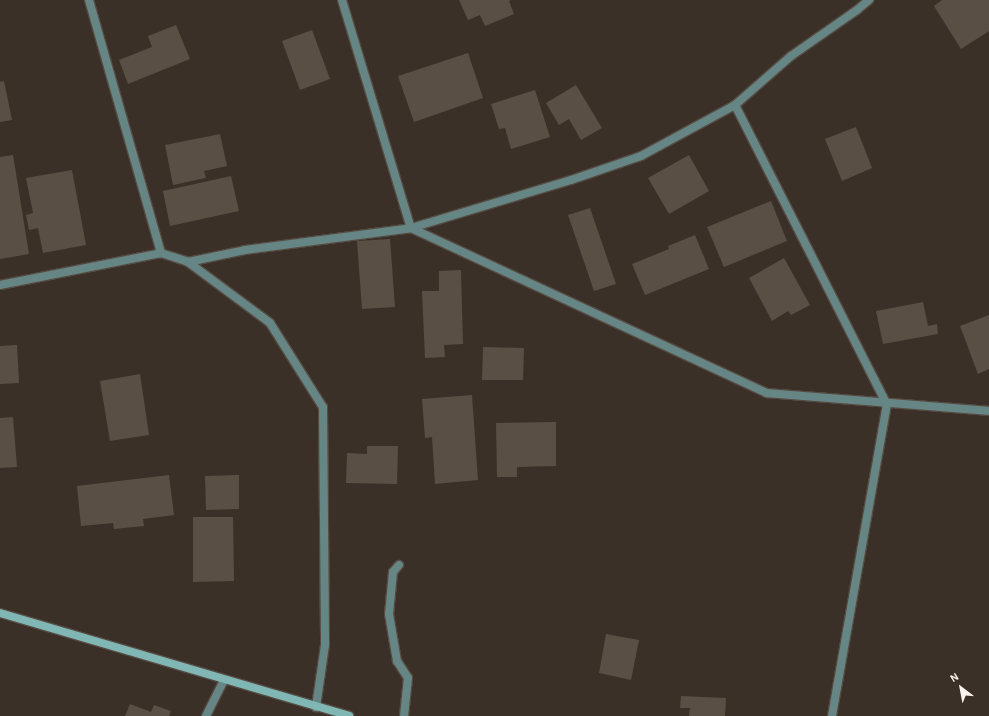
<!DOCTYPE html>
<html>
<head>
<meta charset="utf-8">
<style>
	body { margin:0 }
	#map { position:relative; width:989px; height:716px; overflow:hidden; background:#3b3027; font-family:"Alegreya Sans",sans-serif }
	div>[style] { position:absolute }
	.building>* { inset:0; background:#5a4f45 }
	.roads { filter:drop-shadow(1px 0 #564b43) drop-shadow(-1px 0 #564b43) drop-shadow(0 1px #564b43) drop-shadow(0 -1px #564b43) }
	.service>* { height:8px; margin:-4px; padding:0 4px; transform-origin:4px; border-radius:4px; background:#658684 }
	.minor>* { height:8px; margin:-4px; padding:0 4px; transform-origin:4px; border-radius:4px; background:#658684 }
	.secondary>* { height:8px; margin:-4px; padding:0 4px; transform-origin:4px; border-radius:4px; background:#80b6b3 }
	span { translate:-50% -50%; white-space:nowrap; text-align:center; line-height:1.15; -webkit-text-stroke:4px #3b3027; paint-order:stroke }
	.north { position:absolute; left:941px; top:668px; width:40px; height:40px; -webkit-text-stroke:3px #3b3027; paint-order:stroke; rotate:328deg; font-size:11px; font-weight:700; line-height:16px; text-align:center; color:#faf3ee }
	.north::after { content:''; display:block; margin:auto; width:14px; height:18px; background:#faf3ee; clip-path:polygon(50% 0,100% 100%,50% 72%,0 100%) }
</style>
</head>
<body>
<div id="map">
	<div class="building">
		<i style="clip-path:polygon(459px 0,511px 0,509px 1px,514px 14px,485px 26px,480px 15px,468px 20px)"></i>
		<i style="clip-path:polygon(942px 0,989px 0,989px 31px,961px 49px,934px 6px)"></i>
		<i style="clip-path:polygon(176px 25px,190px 59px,128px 84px,119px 60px,152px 47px,148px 36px)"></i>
		<i style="clip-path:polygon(312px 30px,330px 79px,300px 90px,282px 41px)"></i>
		<i style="clip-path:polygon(468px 53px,483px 98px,414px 122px,398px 76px)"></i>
		<i style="clip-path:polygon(4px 81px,12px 120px,0 122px,0 82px)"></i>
		<i style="clip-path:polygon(576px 85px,602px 128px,581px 140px,569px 119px,559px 125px,546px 103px)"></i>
		<i style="clip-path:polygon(535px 90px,550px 137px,511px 149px,505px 128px,499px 129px,491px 104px)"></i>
		<i style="clip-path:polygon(856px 127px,872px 168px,842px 181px,825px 139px)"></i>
		<i style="clip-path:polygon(220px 134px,227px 166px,204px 171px,206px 178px,173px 185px,165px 145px)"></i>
		<i style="clip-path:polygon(13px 155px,29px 254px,0 259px,0 157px)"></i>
		<i style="clip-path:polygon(689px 155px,709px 191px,669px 214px,648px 178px)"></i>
		<i style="clip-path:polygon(72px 170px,86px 245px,43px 253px,38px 228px,29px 230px,26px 215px,33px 213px,26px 178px)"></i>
		<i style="clip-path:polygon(231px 176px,239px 211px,170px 226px,163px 191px)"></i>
		<i style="clip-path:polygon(771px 201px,787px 241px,724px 267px,707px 227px)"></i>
		<i style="clip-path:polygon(590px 208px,616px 284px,594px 291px,568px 215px)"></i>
		<i style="clip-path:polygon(695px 235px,709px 269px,645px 295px,632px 264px,669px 249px,668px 246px)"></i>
		<i style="clip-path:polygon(390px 239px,395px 307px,362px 309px,357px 241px)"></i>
		<i style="clip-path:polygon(784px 258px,810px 305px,791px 315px,788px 311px,772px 321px,749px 278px)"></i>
		<i style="clip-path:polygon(461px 270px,463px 344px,444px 345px,445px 357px,425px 358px,422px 291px,439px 291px,439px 271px)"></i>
		<i style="clip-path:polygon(923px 302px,928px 326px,937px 324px,938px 334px,883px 344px,876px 311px)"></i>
		<i style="clip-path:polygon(989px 315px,989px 369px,978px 374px,960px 326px)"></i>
		<i style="clip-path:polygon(17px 345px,19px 383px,0 384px,0 346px)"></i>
		<i style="clip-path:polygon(483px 347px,524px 348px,523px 380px,482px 380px)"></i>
		<i style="clip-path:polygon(140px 374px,149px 435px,110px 441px,100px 381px)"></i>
		<i style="clip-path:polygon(472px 395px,478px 480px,435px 484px,432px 437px,425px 438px,422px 399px)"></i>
		<i style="clip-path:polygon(13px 417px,17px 467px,0 468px,0 418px)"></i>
		<i style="clip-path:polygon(556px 422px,556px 466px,517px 467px,517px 477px,497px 477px,496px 423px)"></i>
		<i style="clip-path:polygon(367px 446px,398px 446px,397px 484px,346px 483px,347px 453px,367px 454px)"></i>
		<i style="clip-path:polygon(169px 475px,174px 515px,143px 519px,144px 526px,114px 529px,113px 523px,81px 526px,77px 486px)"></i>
		<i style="clip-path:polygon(239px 475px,239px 509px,206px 510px,205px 476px)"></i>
		<i style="clip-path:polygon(193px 517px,233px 517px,234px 581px,193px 582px)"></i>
		<i style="clip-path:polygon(606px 634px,639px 640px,631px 680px,599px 673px)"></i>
		<i style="clip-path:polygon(681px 696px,726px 698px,725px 716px,689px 716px,690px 708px,680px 708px)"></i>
		<i style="clip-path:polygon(130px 704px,151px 712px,154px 705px,171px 711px,169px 716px,125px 716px)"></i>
	</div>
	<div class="roads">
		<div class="service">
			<i style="left:399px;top:565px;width:9px;rotate:131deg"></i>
			<i style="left:393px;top:572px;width:42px;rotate:95.4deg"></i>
			<i style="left:389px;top:614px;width:48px;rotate:80.3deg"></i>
			<i style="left:397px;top:661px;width:20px;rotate:57deg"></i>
			<i style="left:408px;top:678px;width:38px;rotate:96deg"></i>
		</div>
		<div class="minor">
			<i style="left:89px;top:0;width:263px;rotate:74.1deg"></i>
			<i style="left:342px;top:0;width:238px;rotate:73.2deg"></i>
			<i style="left:411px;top:228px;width:392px;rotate:24.9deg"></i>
			<i style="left:767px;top:393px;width:223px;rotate:4.6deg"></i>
			<i style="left:735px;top:105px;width:335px;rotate:63.1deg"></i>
			<i style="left:887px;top:404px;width:317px;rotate:100deg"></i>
			<i style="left:188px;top:262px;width:102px;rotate:36.6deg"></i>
			<i style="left:270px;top:323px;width:99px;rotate:57.8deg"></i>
			<i style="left:323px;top:407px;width:238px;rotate:89.5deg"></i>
			<i style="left:325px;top:645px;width:63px;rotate:98.3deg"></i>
			<i style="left:0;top:285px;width:164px;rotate:-11.2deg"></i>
			<i style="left:161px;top:253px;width:28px;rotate:18deg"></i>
			<i style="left:188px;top:262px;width:58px;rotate:-11.9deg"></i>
			<i style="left:245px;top:250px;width:167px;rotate:-7.5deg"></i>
			<i style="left:411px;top:228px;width:167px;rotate:-16.7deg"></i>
			<i style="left:571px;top:180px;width:74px;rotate:-18.9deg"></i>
			<i style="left:641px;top:156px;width:107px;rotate:-28.5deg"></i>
			<i style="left:735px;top:105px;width:74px;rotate:-41.2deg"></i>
			<i style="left:791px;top:56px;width:80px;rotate:-34.9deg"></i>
			<i style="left:857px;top:10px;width:16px;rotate:-40deg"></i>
			<i style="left:206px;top:716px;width:40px;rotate:-63.4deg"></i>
		</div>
		<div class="secondary">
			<i style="left:0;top:613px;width:364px;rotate:16.4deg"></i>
		</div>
	</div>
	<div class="north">N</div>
</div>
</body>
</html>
